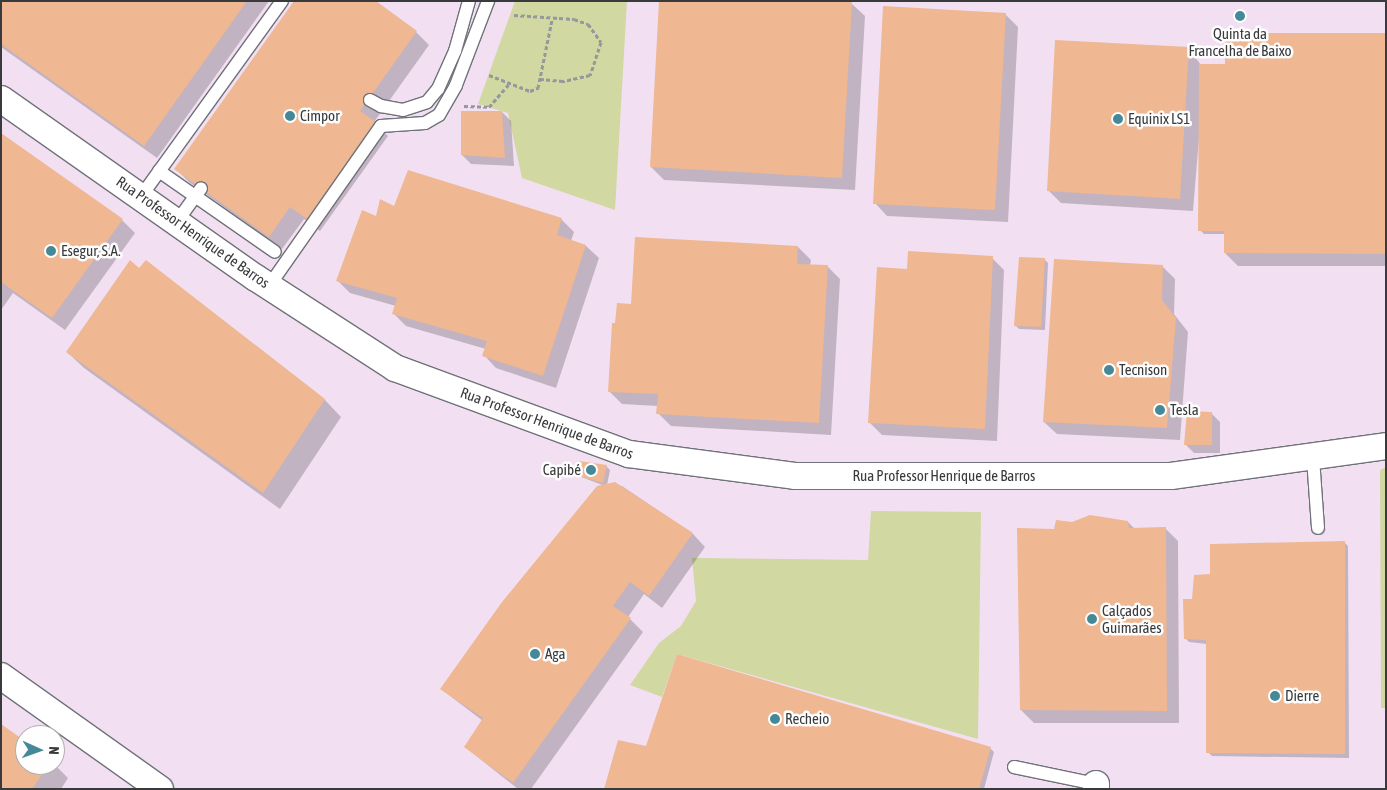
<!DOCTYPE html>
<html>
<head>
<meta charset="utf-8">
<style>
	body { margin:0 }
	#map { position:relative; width:1387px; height:790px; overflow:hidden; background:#eef1f8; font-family:"Asap Condensed",sans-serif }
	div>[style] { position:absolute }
	.industrial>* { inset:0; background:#f2e0f2 }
	.green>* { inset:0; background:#d1d8a1 }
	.shadow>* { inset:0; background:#0003 }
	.building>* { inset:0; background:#efb792 }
	.path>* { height:3px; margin-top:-1.5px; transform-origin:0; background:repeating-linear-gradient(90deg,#95989c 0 4px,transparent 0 6.5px) }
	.roads { filter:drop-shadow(1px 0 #6f7278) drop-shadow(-1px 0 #6f7278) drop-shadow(0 1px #6f7278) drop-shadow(0 -1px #6f7278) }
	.lane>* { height:12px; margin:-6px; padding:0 6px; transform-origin:6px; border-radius:6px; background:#fff }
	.street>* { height:26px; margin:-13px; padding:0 13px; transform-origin:13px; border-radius:13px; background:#fff }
	.dots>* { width:14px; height:14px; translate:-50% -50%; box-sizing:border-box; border:2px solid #fefefe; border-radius:50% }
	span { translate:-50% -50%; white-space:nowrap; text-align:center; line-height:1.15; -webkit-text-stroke:5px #fefefe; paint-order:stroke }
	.poi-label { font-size:15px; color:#383a3c }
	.left { translate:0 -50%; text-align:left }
	.right { translate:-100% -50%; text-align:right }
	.street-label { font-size:15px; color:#383a3c }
	.frame { position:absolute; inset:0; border:2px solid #383a3c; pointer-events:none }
	.north { position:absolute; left:15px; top:725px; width:50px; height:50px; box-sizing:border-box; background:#fefefe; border:1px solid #afb0b0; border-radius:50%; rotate:92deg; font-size:14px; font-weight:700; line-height:20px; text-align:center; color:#383a3c }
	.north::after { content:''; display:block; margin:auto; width:18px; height:22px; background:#458998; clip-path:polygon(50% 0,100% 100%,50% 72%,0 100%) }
</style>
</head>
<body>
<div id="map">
	<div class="industrial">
		<i style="clip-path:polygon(evenodd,1px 1px,1386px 1px,1386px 789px,1px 789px,1px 1px,25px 735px,55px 735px,55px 765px,25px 765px,25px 735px)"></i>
	</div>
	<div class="green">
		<i style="clip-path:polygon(515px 1px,627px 1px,615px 210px,522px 178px,508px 113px,478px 104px)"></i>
		<i style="clip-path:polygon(1386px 467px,1386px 708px,1381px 708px,1380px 470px)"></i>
		<i style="clip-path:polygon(871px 511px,981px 512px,978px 739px,677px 654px,662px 697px,630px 685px,659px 643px,681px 626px,696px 601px,692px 558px,868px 560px)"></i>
	</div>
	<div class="shadow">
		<i style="clip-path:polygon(1px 1px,269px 1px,157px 158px,1px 47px)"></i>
		<i style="clip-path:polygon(661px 1px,852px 4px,865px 16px,855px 190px,664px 180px,651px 167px)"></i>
		<i style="clip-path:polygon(1005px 14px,1018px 27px,1008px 222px,887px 216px,875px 203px)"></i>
		<i style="clip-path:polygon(416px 32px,429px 45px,374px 122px,388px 136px,320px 231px,304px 219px,282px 249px,189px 182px,176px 169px)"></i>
		<i style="clip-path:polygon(1386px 35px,1386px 266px,1238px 266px,1225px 253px,1225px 234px,1204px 234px,1200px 230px,1200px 126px,1193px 211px,1061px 203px,1048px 190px,1189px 49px,1201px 65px,1224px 65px)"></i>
		<i style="clip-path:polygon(502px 112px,511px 121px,514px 166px,471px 164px,462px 155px)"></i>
		<i style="clip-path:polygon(1px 134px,122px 220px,135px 233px,65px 330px,13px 293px,1px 310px)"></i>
		<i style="clip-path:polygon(394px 207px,561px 219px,574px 232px,571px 241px,586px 246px,599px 258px,556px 388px,496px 368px,484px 355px,486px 349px,406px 326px,394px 314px,396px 306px,350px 293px,337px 280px,377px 217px)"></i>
		<i style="clip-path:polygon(798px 247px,811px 260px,810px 265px,827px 266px,840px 279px,831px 435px,671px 426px,658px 413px,658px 406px,622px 404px,609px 391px,617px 324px,632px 305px)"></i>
		<i style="clip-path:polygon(991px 257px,1004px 270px,997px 441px,882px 435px,869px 422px,908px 270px)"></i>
		<i style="clip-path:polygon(1044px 259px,1048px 263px,1045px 330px,1019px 329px,1015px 325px)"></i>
		<i style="clip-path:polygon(146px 262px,325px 400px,341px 417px,280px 509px,84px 368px,67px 352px)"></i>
		<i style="clip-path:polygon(1162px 266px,1175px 279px,1174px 314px,1188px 332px,1180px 440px,1057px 434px,1044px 422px)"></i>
		<i style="clip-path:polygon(1211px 413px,1220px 422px,1220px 453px,1194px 453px,1185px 444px)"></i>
		<i style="clip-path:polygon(606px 466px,610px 470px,607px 485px,622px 486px,693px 534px,705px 547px,662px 608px,644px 594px,628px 617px,643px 632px,531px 789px,518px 789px,465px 747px,483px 721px,441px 689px,605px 486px,576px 475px)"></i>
		<i style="clip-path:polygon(1128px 522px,1135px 529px,1165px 528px,1178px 541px,1179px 723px,1034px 723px,1021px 710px,1055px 530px,1073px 523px)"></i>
		<i style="clip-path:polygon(1344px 542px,1348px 546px,1349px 758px,1212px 756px,1208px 752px,1207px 644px,1189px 642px,1185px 638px,1193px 601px)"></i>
		<i style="clip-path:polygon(25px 743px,25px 765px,55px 765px,68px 778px,61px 789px,1px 789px)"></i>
		<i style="clip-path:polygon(646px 748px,990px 748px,994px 752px,984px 789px,605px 789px)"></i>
	</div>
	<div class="building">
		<i style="clip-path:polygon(1px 1px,247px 1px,144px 146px,1px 44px)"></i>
		<i style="clip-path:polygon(294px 1px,376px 1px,417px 31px,360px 111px,376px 122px,307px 219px,290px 207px,269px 237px,174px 169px)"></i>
		<i style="clip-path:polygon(659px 1px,852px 2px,842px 178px,650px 167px)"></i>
		<i style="clip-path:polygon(883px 6px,1006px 13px,995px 210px,873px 204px)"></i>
		<i style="clip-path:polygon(1225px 33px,1386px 33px,1386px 254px,1224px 253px,1224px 231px,1198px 231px,1199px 64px,1225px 64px)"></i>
		<i style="clip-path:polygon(1055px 40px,1189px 47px,1180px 199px,1047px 191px)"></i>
		<i style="clip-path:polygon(461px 111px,502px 111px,505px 158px,461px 155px)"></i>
		<i style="clip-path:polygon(1px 133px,123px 219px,52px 318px,1px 282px)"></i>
		<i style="clip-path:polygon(408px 170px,562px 218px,557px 235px,586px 245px,543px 376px,482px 356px,487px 341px,392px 314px,397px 298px,336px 281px,362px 210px,376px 216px,380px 199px,394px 206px)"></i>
		<i style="clip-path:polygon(635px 237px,798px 246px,797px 264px,828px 265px,819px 423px,656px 414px,658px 394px,608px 392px,612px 323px,615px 323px,617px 303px,631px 304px)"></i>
		<i style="clip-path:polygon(908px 251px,993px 256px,985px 429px,868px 423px,877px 267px,907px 269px)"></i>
		<i style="clip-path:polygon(1019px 257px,1045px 258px,1041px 327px,1014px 326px)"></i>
		<i style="clip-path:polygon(1054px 259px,1163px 265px,1162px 300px,1176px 318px,1167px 428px,1043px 422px)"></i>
		<i style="clip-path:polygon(130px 260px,139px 268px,146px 260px,325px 399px,263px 493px,66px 352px)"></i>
		<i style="clip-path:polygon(1187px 411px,1212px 412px,1212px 445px,1184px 445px)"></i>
		<i style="clip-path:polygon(579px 461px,607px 465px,603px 483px,575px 475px)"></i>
		<i style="clip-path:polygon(615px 482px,693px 533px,649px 596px,630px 582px,613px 606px,631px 618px,513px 783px,464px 747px,483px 718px,440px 689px,502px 602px,597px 486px)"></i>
		<i style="clip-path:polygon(1090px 515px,1128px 521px,1129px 528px,1166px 527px,1167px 711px,1020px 710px,1017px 528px,1054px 529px,1056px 520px,1072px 522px)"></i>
		<i style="clip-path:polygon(1345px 541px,1345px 754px,1206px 753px,1206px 640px,1184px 639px,1183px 599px,1192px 599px,1194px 575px,1210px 574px,1210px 544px)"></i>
		<i style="clip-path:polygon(677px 654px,991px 747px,979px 789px,604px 789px,618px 740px,646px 746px)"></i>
		<i style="clip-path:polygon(1px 724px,25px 741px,25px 765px,49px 765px,32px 789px,1px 789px)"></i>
	</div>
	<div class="path">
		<i style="left:514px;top:15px;width:60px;rotate:3.8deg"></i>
		<i style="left:574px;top:19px;width:15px;rotate:20deg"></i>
		<i style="left:588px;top:24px;width:22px;rotate:54deg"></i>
		<i style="left:601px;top:42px;width:35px;rotate:108deg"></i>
		<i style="left:590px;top:75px;width:28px;rotate:167deg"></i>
		<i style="left:563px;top:81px;width:23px;rotate:-175deg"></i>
		<i style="left:489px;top:75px;width:44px;rotate:21.3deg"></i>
		<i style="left:530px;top:91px;width:9px;rotate:-21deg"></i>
		<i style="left:538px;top:88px;width:69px;rotate:-78.4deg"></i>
		<i style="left:464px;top:106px;width:25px;rotate:2deg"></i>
		<i style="left:489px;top:107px;width:32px;rotate:-49deg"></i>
	</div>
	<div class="roads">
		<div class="lane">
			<i style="left:370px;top:100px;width:13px;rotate:29deg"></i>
			<i style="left:381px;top:106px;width:22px;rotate:10deg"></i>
			<i style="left:403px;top:110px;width:25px;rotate:-18deg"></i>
			<i style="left:427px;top:102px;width:17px;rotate:-50deg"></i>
			<i style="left:438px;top:89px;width:42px;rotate:-65.9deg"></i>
			<i style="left:455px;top:51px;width:52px;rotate:-74.4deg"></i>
			<i style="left:159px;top:171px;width:141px;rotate:34.9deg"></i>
			<i style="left:142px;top:195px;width:239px;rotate:-54.2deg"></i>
			<i style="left:178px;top:220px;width:39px;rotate:-54deg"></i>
			<i style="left:269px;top:286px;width:195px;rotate:-55deg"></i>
			<i style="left:381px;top:126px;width:44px;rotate:-3.9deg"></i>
			<i style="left:425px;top:123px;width:16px;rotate:-30deg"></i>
			<i style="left:439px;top:115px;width:34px;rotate:-60deg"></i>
			<i style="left:456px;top:85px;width:90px;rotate:-69.1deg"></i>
			<i style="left:1313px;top:458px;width:70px;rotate:85.9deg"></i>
			<i style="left:1014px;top:767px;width:84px;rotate:11.7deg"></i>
		</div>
		<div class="street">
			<i style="left:1px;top:99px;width:312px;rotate:35.1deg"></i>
			<i style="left:256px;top:278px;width:166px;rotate:32.9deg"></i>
			<i style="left:395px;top:368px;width:249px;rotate:20.2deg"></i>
			<i style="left:629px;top:454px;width:167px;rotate:7.5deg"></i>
			<i style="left:795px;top:476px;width:376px"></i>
			<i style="left:1171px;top:476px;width:217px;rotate:-7.9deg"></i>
			<i style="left:1px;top:676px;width:195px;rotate:35.4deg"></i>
			<i style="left:1096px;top:784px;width:5px;rotate:90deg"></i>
		</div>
	</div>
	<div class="dots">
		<i style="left:1240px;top:16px;background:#458998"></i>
		<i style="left:290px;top:116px;background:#458998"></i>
		<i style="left:1118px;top:119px;background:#458998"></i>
		<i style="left:51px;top:251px;background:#458998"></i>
		<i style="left:1109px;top:370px;background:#458998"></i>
		<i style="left:1160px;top:410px;background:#458998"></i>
		<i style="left:591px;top:470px;background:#458998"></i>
		<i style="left:1092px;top:619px;background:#458998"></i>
		<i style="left:535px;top:654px;background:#458998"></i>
		<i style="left:1275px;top:696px;background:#458998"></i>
		<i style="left:775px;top:719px;background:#458998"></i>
	</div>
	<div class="poi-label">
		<span style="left:1240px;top:42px">Quinta da<br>Francelha de Baixo</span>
		<span class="left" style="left:300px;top:116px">Cimpor</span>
		<span class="left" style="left:1128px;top:119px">Equinix LS1</span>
		<span class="left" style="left:61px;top:251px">Esegur, S.A.</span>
		<span class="left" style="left:1119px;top:370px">Tecnison</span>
		<span class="left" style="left:1170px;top:410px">Tesla</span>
		<span class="right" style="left:581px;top:470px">Capibé</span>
		<span class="left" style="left:1102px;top:619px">Calçados<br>Guimarães</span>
		<span class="left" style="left:545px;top:654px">Aga</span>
		<span class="left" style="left:1285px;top:696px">Dierre</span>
		<span class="left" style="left:785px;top:719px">Recheio</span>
	</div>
	<div class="street-label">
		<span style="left:193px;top:232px;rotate:35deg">Rua Professor Henrique de Barros</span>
		<span style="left:547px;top:423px;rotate:20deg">Rua Professor Henrique de Barros</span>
		<span style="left:944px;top:476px">Rua Professor Henrique de Barros</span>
	</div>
	<div class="frame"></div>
	<div class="north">N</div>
</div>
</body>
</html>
